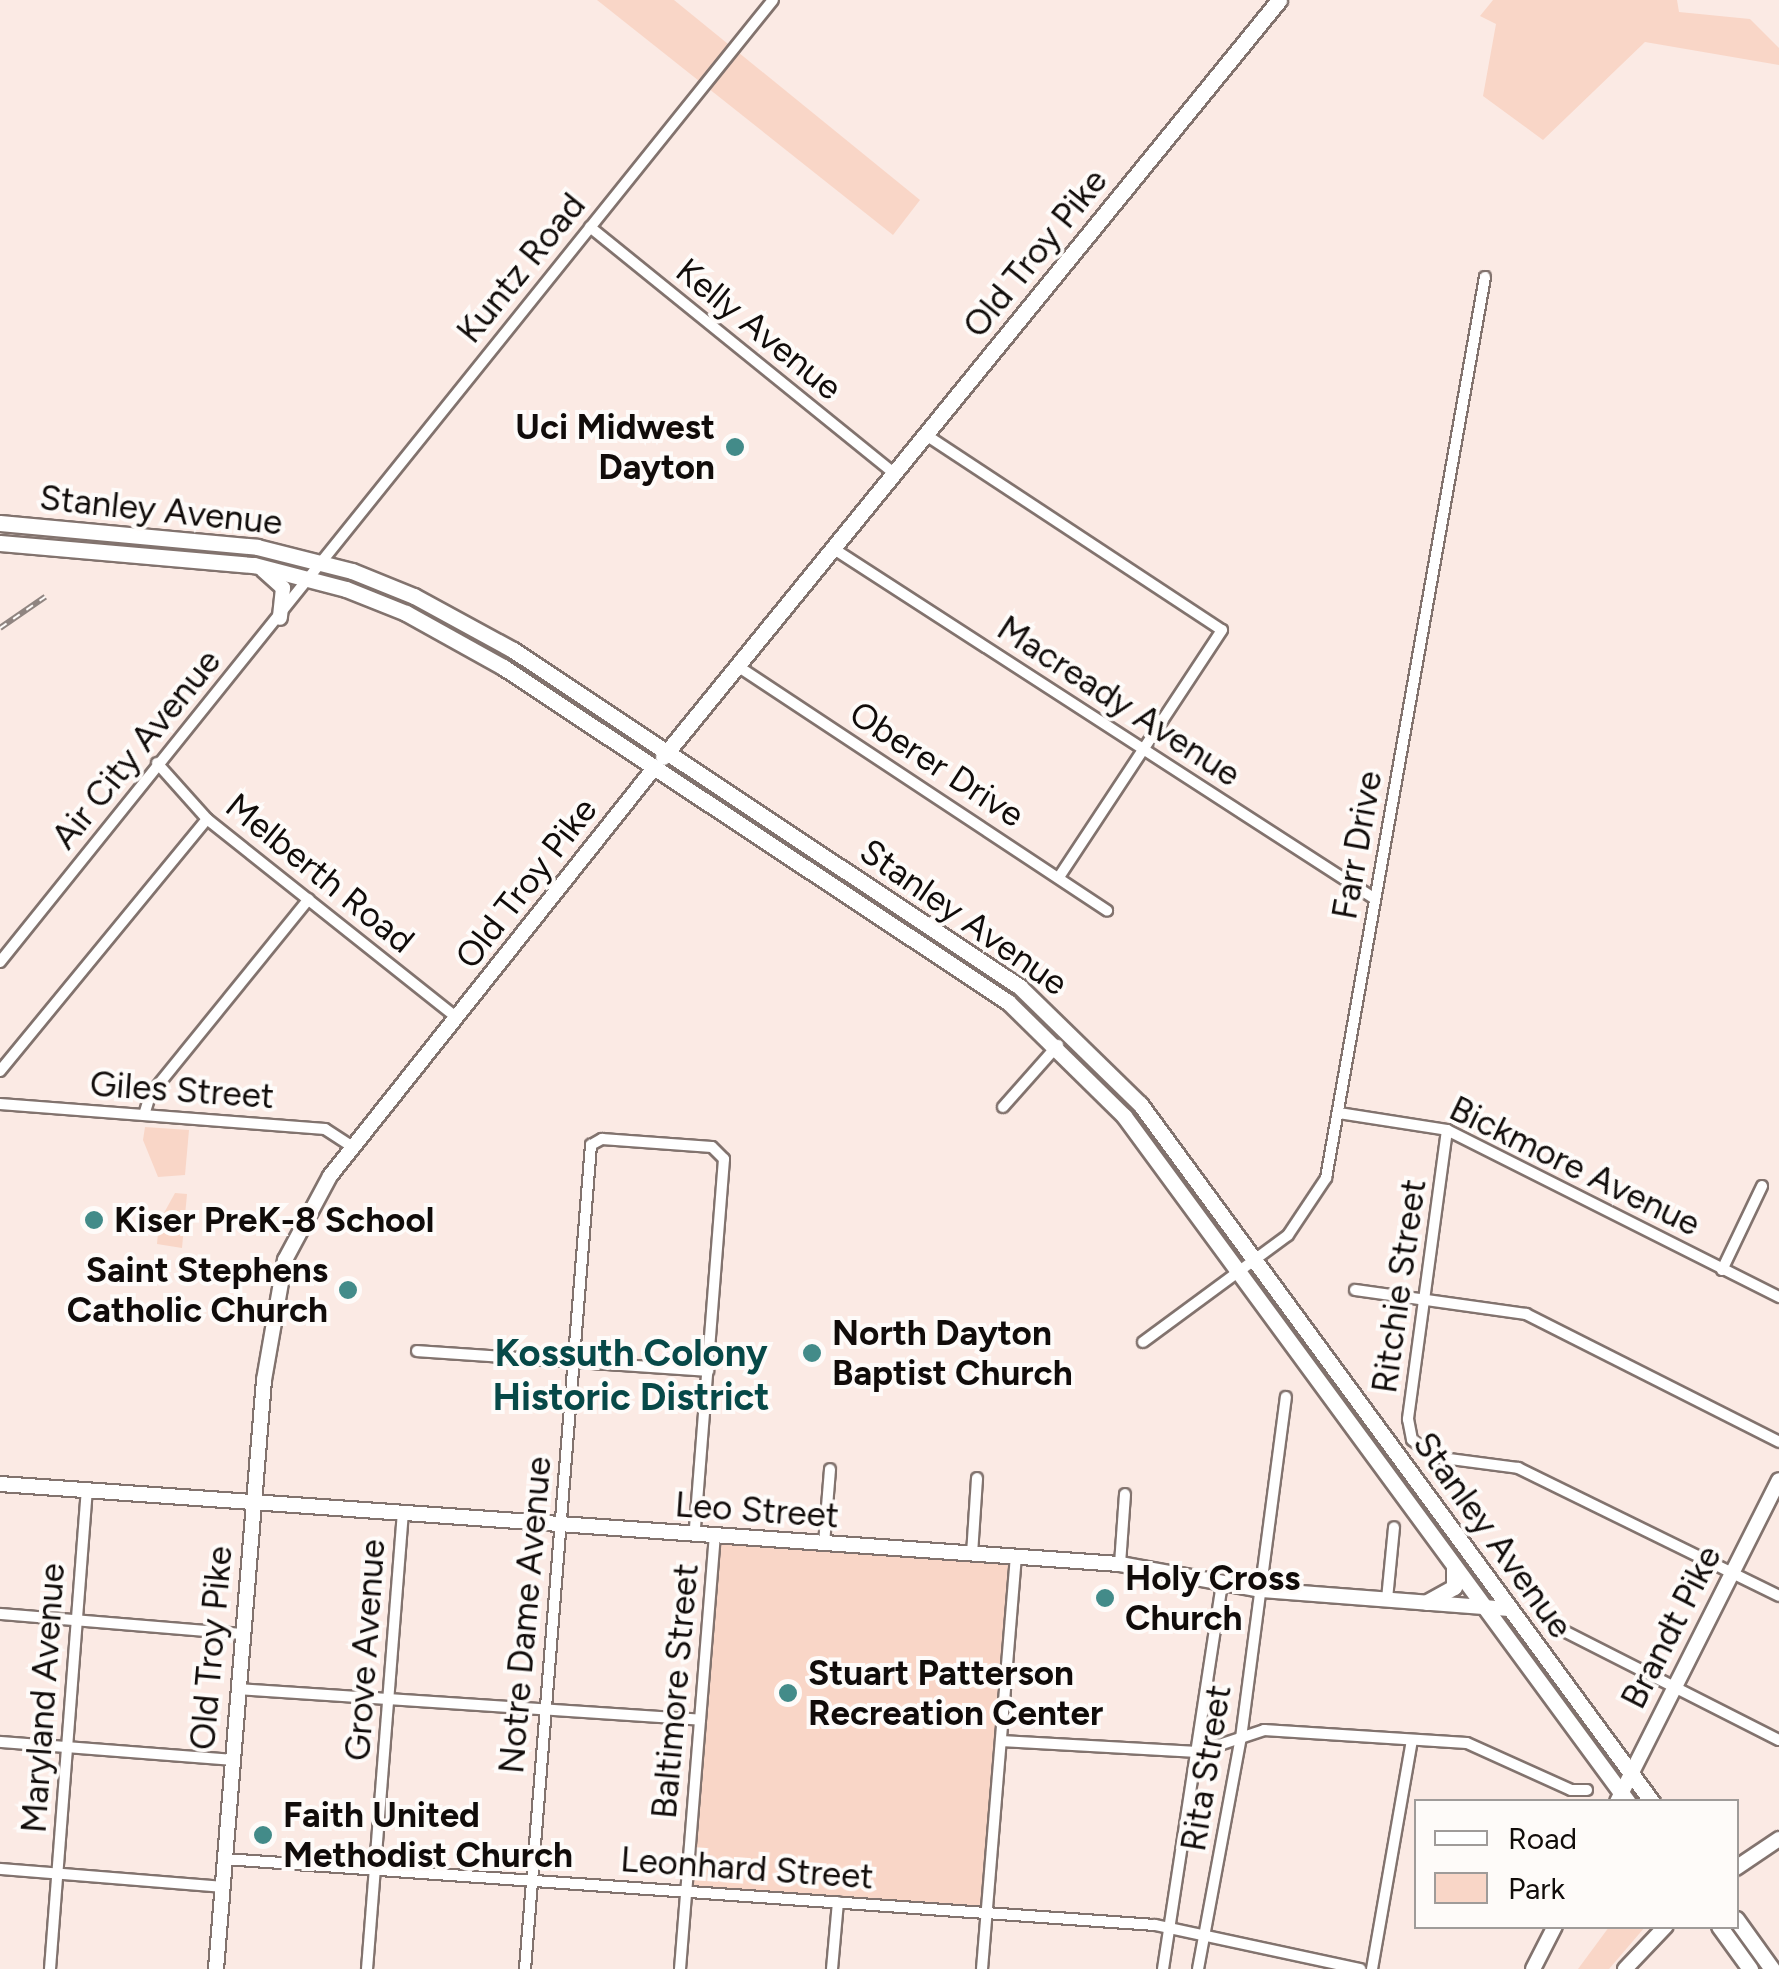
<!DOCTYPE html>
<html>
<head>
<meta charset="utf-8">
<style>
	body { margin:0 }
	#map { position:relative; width:1779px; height:1969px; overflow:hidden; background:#fbeae4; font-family:Figtree,sans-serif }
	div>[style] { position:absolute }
	.green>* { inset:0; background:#f9d6c7 }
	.roads { filter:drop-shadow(2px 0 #82736e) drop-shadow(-2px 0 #82736e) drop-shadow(0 2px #82736e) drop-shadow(0 -2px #82736e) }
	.street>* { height:10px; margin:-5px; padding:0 5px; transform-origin:5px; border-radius:5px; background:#fff }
	.secondary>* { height:14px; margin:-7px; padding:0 7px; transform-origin:7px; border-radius:7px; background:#fff }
	.primary>* { height:15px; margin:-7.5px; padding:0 7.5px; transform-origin:7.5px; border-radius:7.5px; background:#fff }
	.rail>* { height:6px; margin-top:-3px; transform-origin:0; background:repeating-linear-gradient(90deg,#fefbf9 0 8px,#908581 0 16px); box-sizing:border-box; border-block:2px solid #908581 }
	.dots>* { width:28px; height:28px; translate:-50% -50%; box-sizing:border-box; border:5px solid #fefbf9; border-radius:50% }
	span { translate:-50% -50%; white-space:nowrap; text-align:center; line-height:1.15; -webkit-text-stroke:8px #fefbf9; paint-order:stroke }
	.street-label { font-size:35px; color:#110c0a }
	.poi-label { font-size:35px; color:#110c0a; font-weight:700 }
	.right { translate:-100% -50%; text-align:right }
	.left { translate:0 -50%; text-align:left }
	.neighbourhood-label { font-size:38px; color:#074948; font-weight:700 }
	.legend { position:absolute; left:1414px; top:1799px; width:325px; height:130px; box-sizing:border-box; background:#fefbf9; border:2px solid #9f9b99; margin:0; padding:12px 18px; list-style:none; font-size:30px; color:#110c0a }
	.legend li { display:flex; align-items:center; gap:20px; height:50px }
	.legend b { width:50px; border:2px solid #9f9b99 }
</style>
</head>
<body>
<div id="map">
	<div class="green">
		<i style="clip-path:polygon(597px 0,674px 0,920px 200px,893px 235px)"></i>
		<i style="clip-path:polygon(1493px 0,1677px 0,1679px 12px,1750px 19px,1779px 48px,1779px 65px,1645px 42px,1543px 140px,1483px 96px,1496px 24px,1480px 16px)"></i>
		<i style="clip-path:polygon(145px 1127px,189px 1130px,185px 1175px,158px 1177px,143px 1140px)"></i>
		<i style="clip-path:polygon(175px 1193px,187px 1194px,182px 1248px,157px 1244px,159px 1222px)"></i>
		<i style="clip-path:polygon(715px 1537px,1016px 1557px,987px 1912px,687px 1892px)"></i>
		<i style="clip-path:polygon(1609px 1927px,1645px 1927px,1609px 1969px,1578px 1969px)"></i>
	</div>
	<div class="roads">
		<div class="street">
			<i style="left:590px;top:227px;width:392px;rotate:39deg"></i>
			<i style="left:926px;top:435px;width:354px;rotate:33.4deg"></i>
			<i style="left:1222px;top:630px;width:296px;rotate:123.4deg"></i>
			<i style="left:834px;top:549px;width:644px;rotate:32.9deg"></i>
			<i style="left:736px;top:665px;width:445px;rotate:33.5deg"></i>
			<i style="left:157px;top:763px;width:75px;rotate:48.2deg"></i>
			<i style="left:207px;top:819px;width:320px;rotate:38.5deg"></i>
			<i style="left:0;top:962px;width:1234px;rotate:-51.22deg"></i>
			<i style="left:0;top:1071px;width:326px;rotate:-50.6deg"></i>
			<i style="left:0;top:1104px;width:326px;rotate:4.4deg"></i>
			<i style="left:325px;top:1129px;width:33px;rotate:33deg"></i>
			<i style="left:1003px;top:1107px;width:83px;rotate:-48.4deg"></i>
			<i style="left:1339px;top:1113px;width:109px;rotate:8.9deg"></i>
			<i style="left:1447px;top:1130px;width:372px;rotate:26.7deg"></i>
			<i style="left:144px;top:1115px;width:21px;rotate:-73deg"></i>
			<i style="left:150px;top:1095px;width:252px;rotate:-51deg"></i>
			<i style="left:1447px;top:1130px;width:292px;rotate:97.7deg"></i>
			<i style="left:1408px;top:1419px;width:21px;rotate:79deg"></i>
			<i style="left:1412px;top:1440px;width:29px;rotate:36deg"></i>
			<i style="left:1435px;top:1457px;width:84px;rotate:7.5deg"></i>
			<i style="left:1518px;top:1468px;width:291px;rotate:26.1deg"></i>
			<i style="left:1722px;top:1270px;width:93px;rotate:-64.5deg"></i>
			<i style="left:1355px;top:1290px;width:173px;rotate:8deg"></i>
			<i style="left:1526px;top:1314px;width:284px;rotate:26.8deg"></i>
			<i style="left:1143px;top:1342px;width:180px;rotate:-36.4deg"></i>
			<i style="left:1288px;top:1235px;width:69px;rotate:-56.3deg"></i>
			<i style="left:1326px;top:1178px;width:915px;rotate:-79.99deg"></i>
			<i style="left:417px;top:1351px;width:292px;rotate:3.9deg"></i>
			<i style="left:824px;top:1544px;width:75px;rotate:-85.4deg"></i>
			<i style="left:972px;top:1554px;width:76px;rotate:-86.2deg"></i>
			<i style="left:1120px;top:1564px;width:70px;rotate:-85.9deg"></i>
			<i style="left:1387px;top:1599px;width:72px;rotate:-84.4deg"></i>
			<i style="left:0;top:1614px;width:244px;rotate:4.7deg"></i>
			<i style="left:1562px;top:1630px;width:243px;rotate:26.9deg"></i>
			<i style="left:238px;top:1689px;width:463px;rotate:3.8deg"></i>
			<i style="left:1001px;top:1741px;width:197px;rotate:3.2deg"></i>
			<i style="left:1198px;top:1752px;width:70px;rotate:-18.4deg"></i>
			<i style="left:1264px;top:1730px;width:203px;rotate:3.7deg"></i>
			<i style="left:1467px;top:1743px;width:114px;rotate:24.3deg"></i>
			<i style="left:1571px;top:1790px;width:16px"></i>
			<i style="left:0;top:1742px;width:233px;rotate:4.4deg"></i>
			<i style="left:225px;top:1859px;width:932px;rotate:4.06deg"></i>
			<i style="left:1155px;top:1925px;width:210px;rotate:12.1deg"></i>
			<i style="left:0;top:1869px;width:223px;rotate:4.6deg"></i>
			<i style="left:50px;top:1969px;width:479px;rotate:-85.6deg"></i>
			<i style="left:367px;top:1969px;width:455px;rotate:-85.5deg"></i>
			<i style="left:525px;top:1969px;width:827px;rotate:-85.42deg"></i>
			<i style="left:591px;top:1145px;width:13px;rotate:-29deg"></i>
			<i style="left:602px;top:1139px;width:110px;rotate:4.2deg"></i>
			<i style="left:712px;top:1147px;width:17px;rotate:45deg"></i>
			<i style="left:724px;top:1159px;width:378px;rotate:94.5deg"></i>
			<i style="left:680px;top:1969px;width:433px;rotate:-85.4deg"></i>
			<i style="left:832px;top:1969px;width:67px;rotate:-84.9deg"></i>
			<i style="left:982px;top:1969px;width:413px;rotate:-85.3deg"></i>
			<i style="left:1163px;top:1969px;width:391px;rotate:-81.3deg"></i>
			<i style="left:1198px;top:1969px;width:235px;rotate:-79.5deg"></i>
			<i style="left:1241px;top:1738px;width:344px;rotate:-82.5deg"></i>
			<i style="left:1372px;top:1969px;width:232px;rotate:-80.1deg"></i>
		</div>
		<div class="secondary">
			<i style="left:263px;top:570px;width:27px;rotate:42deg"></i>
			<i style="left:283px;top:588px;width:30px;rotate:96deg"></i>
			<i style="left:0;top:1484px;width:1123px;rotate:4.09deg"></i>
			<i style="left:1120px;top:1564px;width:144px;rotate:10.4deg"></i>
			<i style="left:1262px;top:1590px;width:248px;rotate:4.4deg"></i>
			<i style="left:1617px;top:1802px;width:360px;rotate:-63.3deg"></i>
			<i style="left:1736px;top:1868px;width:52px;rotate:-34deg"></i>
			<i style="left:216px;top:1969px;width:591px;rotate:-85.34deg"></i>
			<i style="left:264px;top:1380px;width:122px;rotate:-80.1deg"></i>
			<i style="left:285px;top:1260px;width:95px;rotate:-61.8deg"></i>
			<i style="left:330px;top:1176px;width:522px;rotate:-51.53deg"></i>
			<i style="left:1533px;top:1969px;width:48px;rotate:-62.9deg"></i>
			<i style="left:1625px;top:1969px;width:59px;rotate:-46.4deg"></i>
		</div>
		<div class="primary">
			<i style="left:0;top:523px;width:258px;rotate:5.3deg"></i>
			<i style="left:257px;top:547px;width:98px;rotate:14.2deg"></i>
			<i style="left:352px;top:571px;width:67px;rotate:22deg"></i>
			<i style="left:414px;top:596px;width:113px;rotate:28.6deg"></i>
			<i style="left:513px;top:650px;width:609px;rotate:33.61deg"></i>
			<i style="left:1020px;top:987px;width:168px;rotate:44.3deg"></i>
			<i style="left:1140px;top:1104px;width:866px;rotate:53.74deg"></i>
			<i style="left:0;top:543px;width:255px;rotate:5deg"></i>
			<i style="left:254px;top:565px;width:95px;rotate:14.6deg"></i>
			<i style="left:346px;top:589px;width:65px;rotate:21.8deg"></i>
			<i style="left:406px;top:613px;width:111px;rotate:29.1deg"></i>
			<i style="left:503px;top:667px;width:606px;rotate:33.56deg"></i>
			<i style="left:1008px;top:1002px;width:163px;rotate:44.5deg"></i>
			<i style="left:1124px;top:1116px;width:851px;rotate:53.7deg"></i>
			<i style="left:663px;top:757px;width:976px;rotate:-50.86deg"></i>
			<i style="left:1427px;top:1602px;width:31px;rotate:-29deg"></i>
			<i style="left:1454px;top:1587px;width:21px;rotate:-90deg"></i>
			<i style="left:1736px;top:1919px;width:62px;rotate:54.2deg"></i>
			<i style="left:1719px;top:1926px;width:53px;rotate:54.2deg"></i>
		</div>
	</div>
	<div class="rail">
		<i style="left:0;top:628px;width:55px;rotate:-34.6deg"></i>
	</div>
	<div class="dots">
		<i style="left:735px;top:447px;background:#438b89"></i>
		<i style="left:94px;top:1220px;background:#438b89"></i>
		<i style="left:348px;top:1290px;background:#438b89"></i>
		<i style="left:812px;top:1353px;background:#438b89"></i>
		<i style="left:1105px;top:1598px;background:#438b89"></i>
		<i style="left:788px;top:1693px;background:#438b89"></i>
		<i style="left:263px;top:1835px;background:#438b89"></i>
	</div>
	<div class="street-label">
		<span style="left:1035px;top:253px;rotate:-51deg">Old Troy Pike</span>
		<span style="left:521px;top:268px;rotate:-51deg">Kuntz Road</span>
		<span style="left:759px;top:329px;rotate:39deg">Kelly Avenue</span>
		<span style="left:161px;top:510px;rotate:6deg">Stanley Avenue</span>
		<span style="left:1119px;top:701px;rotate:33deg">Macready Avenue</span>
		<span style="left:136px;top:749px;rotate:-51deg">Air City Avenue</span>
		<span style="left:937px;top:764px;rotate:33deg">Oberer Drive</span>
		<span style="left:1357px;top:845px;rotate:-80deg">Farr Drive</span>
		<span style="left:320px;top:873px;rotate:39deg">Melberth Road</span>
		<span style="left:526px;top:883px;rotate:-52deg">Old Troy Pike</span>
		<span style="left:964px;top:917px;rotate:35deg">Stanley Avenue</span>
		<span style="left:182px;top:1090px;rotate:4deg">Giles Street</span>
		<span style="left:1575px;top:1166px;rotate:26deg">Bickmore Avenue</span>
		<span style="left:1399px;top:1286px;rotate:-82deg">Ritchie Street</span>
		<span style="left:757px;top:1510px;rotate:4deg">Leo Street</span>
		<span style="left:1493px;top:1535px;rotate:54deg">Stanley Avenue</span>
		<span style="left:525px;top:1615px;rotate:-85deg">Notre Dame Avenue</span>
		<span style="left:1671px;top:1627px;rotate:-63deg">Brandt Pike</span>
		<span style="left:211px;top:1648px;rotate:-85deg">Old Troy Pike</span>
		<span style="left:365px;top:1650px;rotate:-86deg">Grove Avenue</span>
		<span style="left:675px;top:1691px;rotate:-85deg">Baltimore Street</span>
		<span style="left:43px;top:1698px;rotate:-86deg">Maryland Avenue</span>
		<span style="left:1206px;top:1768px;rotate:-81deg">Rita Street</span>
		<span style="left:747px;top:1868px;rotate:4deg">Leonhard Street</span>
	</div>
	<div class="poi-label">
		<span class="right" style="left:715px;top:447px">Uci Midwest<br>Dayton</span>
		<span class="left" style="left:114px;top:1220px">Kiser PreK-8 School</span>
		<span class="right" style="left:328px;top:1290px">Saint Stephens<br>Catholic Church</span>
		<span class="left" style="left:832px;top:1353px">North Dayton<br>Baptist Church</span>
		<span class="left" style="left:1125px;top:1598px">Holy Cross<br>Church</span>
		<span class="left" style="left:808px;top:1693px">Stuart Patterson<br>Recreation Center</span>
		<span class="left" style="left:283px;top:1835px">Faith United<br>Methodist Church</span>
	</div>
	<div class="neighbourhood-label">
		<span style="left:631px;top:1376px">Kossuth Colony<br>Historic District</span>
	</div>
	<ul class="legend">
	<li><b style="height:12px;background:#fff"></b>Road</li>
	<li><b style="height:28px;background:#f9d6c7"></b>Park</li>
	</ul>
</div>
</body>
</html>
